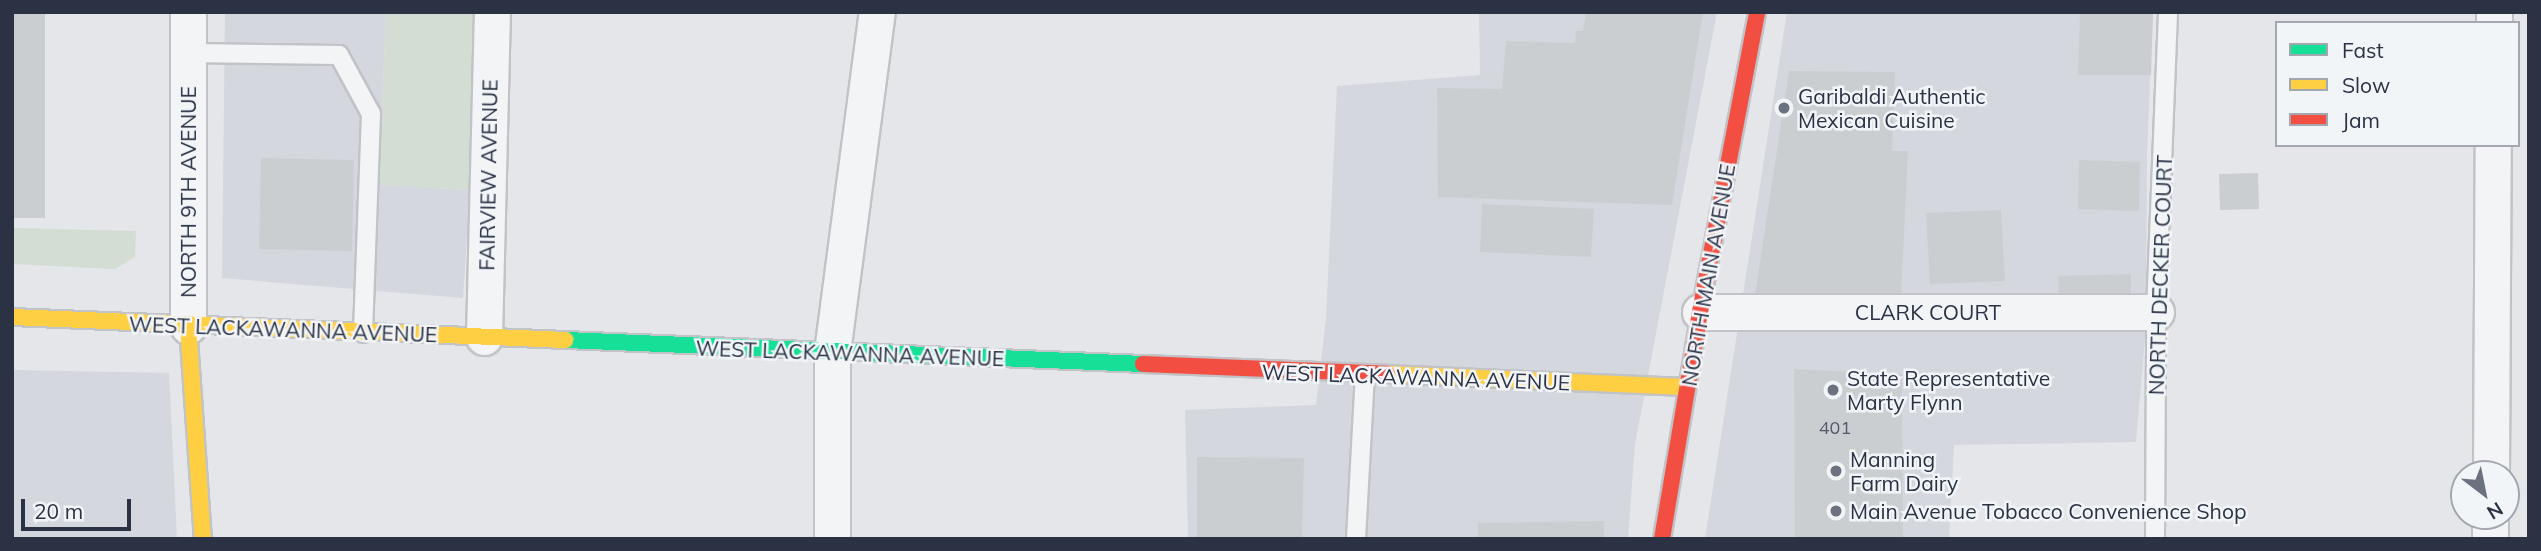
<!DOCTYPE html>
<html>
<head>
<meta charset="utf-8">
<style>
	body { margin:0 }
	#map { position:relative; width:2541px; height:551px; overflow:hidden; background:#e4e6e9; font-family:Mulish,sans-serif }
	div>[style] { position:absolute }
	.built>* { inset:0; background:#d4d7de }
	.green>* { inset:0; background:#d4ddd4 }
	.building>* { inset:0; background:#cbced1 }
	.roads { filter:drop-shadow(2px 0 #c1c3c7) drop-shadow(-2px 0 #c1c3c7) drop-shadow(0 2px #c1c3c7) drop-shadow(0 -2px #c1c3c7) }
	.lane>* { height:18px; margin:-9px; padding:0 9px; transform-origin:9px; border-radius:9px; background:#f3f4f6 }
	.street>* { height:35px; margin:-17.5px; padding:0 17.5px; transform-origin:17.5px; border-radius:17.5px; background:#f3f4f6 }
	.fast>* { height:16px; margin:-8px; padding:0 8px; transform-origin:8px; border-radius:8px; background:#16e098 }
	.slow>* { height:16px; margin:-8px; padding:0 8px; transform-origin:8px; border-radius:8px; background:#ffcf43 }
	.jam>* { height:16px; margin:-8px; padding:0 8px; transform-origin:8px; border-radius:8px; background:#f24e42 }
	.dots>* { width:19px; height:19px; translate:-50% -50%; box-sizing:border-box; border:4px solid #f2f5f8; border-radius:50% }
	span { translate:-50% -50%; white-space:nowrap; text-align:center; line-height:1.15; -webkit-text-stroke:5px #f2f5f8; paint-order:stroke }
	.number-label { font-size:18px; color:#545a69 }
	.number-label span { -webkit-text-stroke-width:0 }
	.poi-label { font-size:21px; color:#2a3244 }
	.left { translate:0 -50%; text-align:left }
	.street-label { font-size:21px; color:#2a3244 }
	.frame { position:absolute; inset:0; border:14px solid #2a3244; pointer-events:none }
	.legend { position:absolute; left:2275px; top:21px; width:245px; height:126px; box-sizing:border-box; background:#f2f5f8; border:2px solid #a2a7b0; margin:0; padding:9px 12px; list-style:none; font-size:21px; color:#2a3244 }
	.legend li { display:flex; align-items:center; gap:14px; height:35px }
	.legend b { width:35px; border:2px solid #a2a7b0 }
	.north { position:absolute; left:2450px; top:460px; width:70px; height:70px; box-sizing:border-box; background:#f2f5f8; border:2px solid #a2a7b0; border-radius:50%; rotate:148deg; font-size:19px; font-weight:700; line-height:28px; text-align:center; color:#2a3244 }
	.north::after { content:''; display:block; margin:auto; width:24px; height:32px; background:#6b717e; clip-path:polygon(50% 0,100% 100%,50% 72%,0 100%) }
	.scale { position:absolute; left:21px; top:499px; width:110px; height:32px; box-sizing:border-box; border:4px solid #2a3244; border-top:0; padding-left:9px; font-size:21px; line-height:24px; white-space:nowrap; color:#2a3244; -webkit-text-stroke:5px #f2f5f8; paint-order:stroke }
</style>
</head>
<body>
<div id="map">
	<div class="built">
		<i style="clip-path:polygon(225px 12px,386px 12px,379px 185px,470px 190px,463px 298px,222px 278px)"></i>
		<i style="clip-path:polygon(1479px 12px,1717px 12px,1635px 444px,1628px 539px,1188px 539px,1185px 410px,1316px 405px,1326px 318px,1337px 86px,1480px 75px)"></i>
		<i style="clip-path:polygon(1787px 12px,2153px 12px,2147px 153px,2146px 327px,2136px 442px,1954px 445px,1949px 539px,1705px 539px)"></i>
		<i style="clip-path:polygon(12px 370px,169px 373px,177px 539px,12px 539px)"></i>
	</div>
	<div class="green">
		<i style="clip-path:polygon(386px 12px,474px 12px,470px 190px,379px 185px)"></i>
		<i style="clip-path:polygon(12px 228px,136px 231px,135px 257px,115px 269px,12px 264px)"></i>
	</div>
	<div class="building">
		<i style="clip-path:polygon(12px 12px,45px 12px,45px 218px,12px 218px)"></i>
		<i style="clip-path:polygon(1586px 12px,1703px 12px,1672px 205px,1438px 197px,1437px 88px,1502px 89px,1506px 41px,1575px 43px,1576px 31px,1583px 31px)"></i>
		<i style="clip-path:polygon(2080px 12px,2153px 12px,2151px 75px,2078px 75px)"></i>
		<i style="clip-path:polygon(1789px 71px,1895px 72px,1892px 151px,1908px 151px,1901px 295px,1755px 295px)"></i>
		<i style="clip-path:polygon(261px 158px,354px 160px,352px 251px,259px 249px)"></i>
		<i style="clip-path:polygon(2079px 160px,2140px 162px,2139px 211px,2078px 209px)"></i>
		<i style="clip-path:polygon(2258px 173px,2259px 209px,2220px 210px,2219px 174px)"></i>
		<i style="clip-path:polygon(1482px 204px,1594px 209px,1591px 257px,1480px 252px)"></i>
		<i style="clip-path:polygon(2001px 210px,2005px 281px,1930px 284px,1926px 213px)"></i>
		<i style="clip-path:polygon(2131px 274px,2131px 306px,2060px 309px,2058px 276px)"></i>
		<i style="clip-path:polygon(1794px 369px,1902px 374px,1903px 539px,1795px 539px)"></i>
		<i style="clip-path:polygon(1197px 457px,1304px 458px,1302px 539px,1197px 539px)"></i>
		<i style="clip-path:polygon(1604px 521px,1604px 539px,1478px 539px,1478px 523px)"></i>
	</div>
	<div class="roads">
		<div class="lane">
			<i style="left:188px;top:53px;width:151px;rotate:0.8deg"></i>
			<i style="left:339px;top:55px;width:67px;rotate:61.5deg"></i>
			<i style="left:371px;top:114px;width:219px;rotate:92.1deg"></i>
			<i style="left:1356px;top:539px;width:164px;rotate:-86.9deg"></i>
			<i style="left:2155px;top:539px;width:227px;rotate:-89.7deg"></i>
			<i style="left:2156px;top:312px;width:300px;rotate:-87.7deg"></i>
		</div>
		<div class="street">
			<i style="left:188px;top:12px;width:314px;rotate:90deg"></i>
			<i style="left:2494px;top:23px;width:11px;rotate:-90deg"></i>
			<i style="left:1700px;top:312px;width:456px"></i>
			<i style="left:484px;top:337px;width:325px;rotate:-88.6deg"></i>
			<i style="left:2491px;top:474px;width:329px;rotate:-89.7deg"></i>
			<i style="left:832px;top:539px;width:187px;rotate:-90deg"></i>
			<i style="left:832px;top:352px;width:343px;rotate:-82.5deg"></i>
			<i style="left:2490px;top:539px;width:23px;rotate:-90deg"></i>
		</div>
		<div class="fast">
			<i style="left:566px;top:340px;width:577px;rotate:2.38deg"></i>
		</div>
		<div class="slow">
			<i style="left:12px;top:317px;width:554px;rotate:2.38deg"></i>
			<i style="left:188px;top:326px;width:214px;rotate:86deg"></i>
			<i style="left:1387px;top:374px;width:300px;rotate:2.5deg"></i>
		</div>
		<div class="jam">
			<i style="left:1143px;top:364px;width:244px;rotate:2.3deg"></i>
			<i style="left:1662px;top:539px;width:230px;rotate:-80.5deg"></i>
			<i style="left:1700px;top:312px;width:305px;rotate:-79.2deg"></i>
		</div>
	</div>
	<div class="dots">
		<i style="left:1784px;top:108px;background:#6b717e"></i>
		<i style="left:1833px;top:390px;background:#6b717e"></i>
		<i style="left:1836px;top:471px;background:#6b717e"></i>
		<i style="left:1836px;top:511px;background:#6b717e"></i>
	</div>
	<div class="number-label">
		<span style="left:1835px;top:428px">401</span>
	</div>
	<div class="poi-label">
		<span class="left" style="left:1798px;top:108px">Garibaldi Authentic<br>Mexican Cuisine</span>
		<span class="left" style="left:1847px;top:390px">State Representative<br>Marty Flynn</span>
		<span class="left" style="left:1850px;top:471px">Manning<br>Farm Dairy</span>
		<span class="left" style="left:1850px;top:511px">Main Avenue Tobacco Convenience Shop</span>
	</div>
	<div class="street-label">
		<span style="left:488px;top:175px;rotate:-89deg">FAIRVIEW AVENUE</span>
		<span style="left:188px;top:192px;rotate:-90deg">NORTH 9TH AVENUE</span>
		<span style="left:1708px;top:275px;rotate:-80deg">NORTH MAIN AVENUE</span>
		<span style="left:2160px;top:275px;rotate:-88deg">NORTH DECKER COURT</span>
		<span style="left:1928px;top:312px">CLARK COURT</span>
		<span style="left:283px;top:329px;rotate:2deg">WEST LACKAWANNA AVENUE</span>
		<span style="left:850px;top:353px;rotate:2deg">WEST LACKAWANNA AVENUE</span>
		<span style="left:1416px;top:377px;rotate:2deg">WEST LACKAWANNA AVENUE</span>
	</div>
	<div class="frame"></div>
	<ul class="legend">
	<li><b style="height:9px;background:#16e098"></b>Fast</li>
	<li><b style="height:9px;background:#ffcf43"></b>Slow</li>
	<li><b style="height:9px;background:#f24e42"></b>Jam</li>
	</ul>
	<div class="north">N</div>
	<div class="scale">20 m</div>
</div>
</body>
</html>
